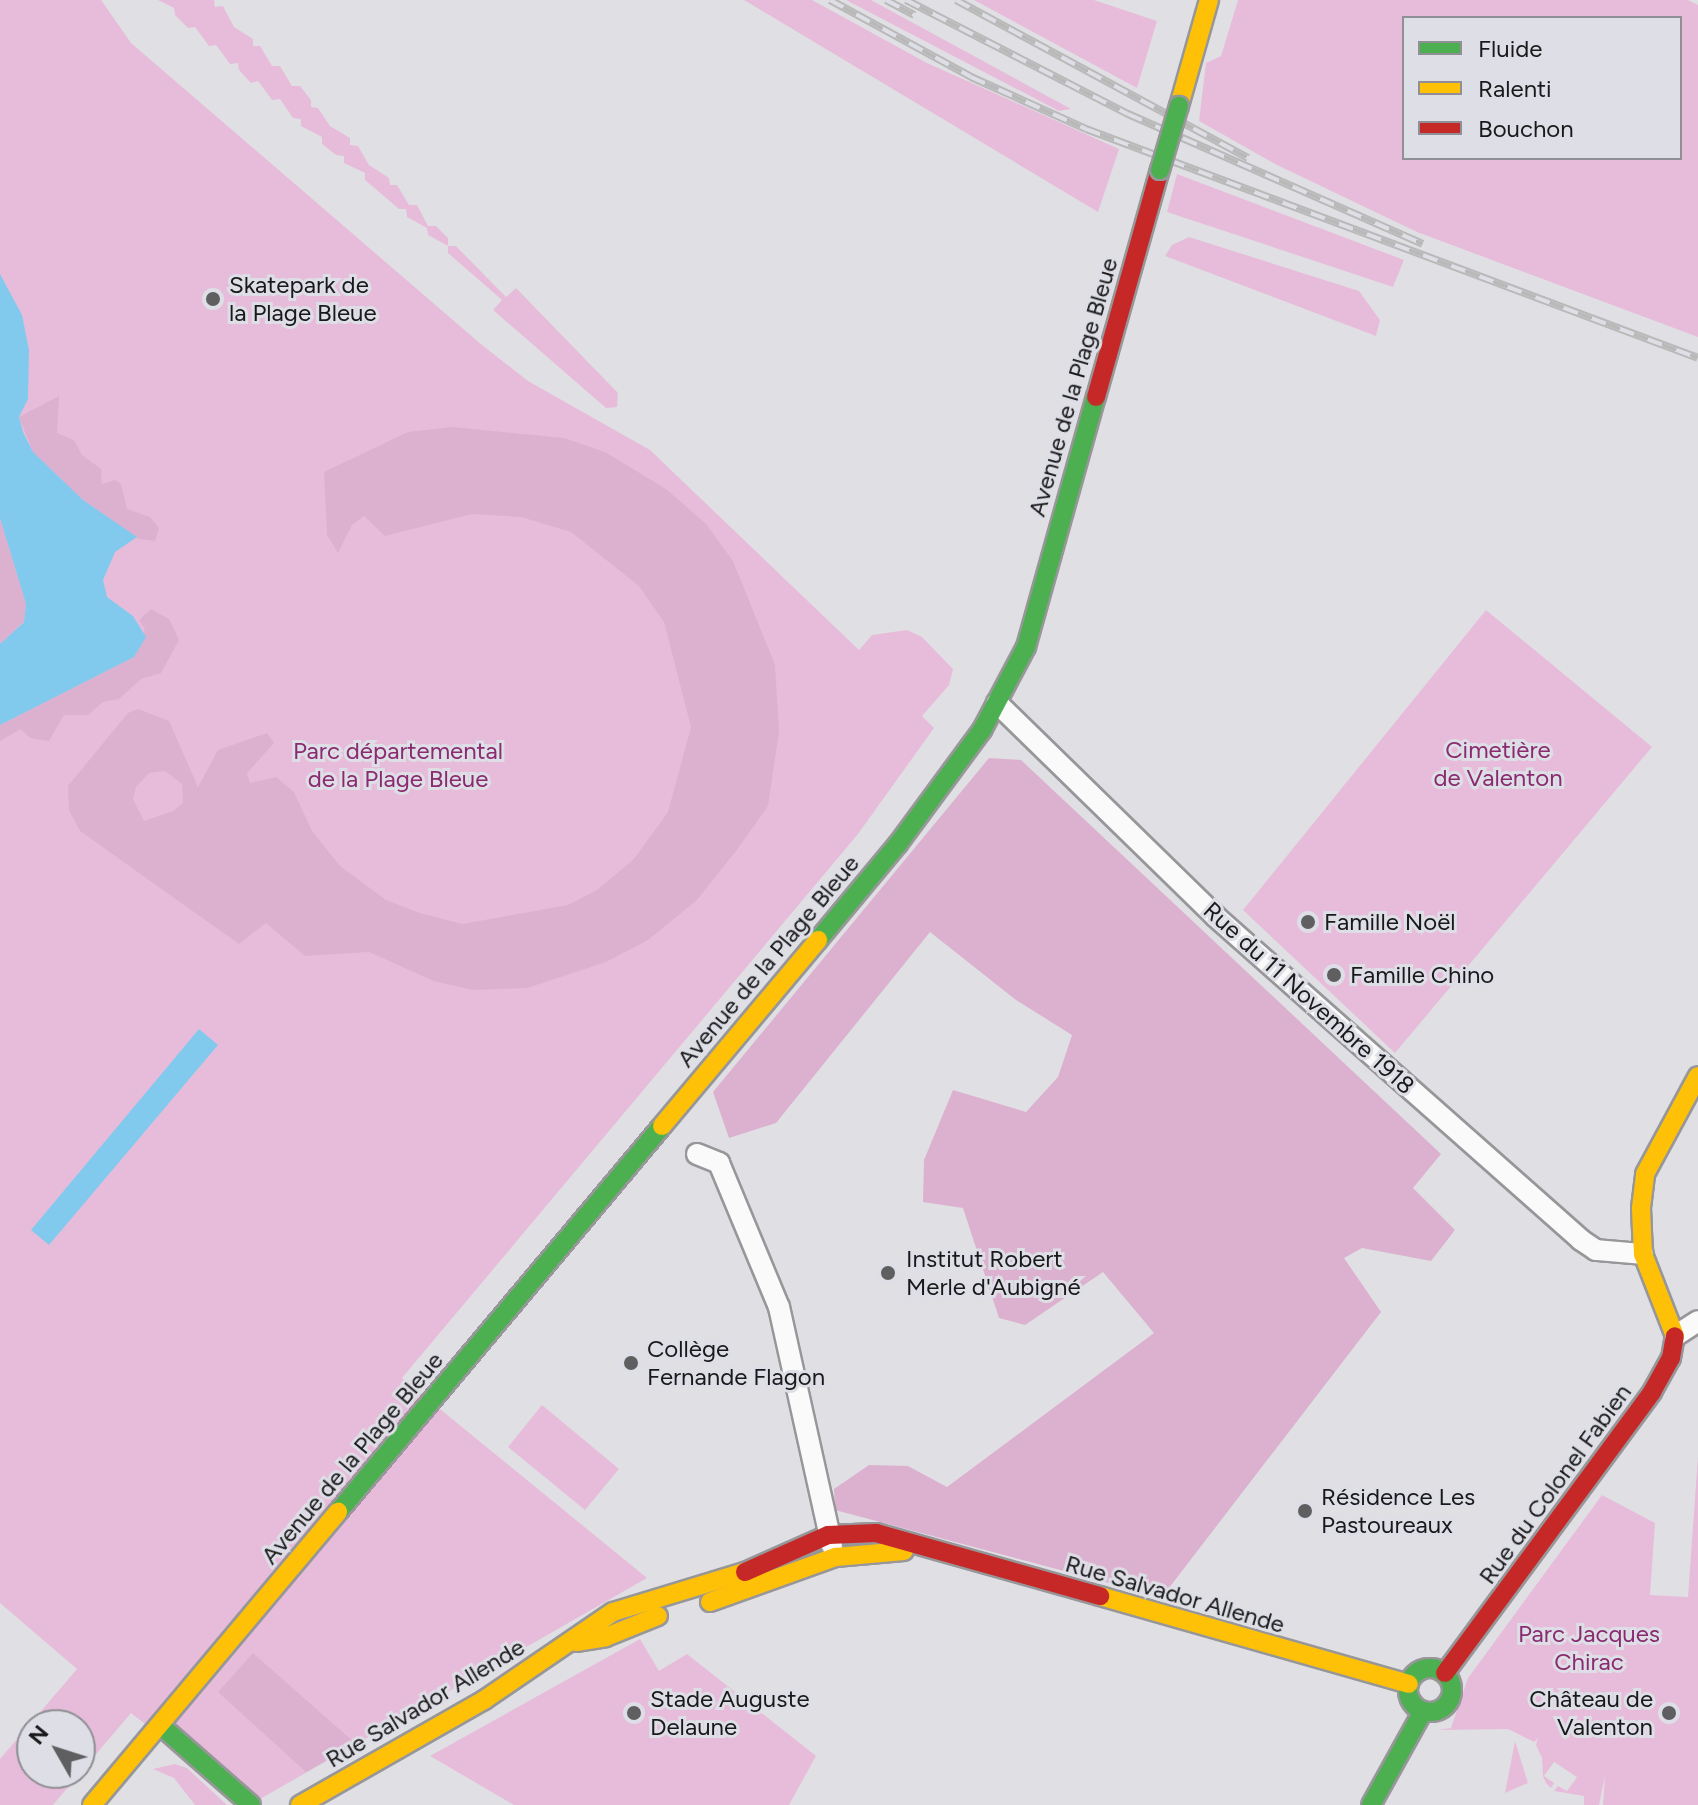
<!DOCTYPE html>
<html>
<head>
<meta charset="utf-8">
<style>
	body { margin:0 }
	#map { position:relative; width:1698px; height:1805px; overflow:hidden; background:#e0e0e4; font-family:Figtree,sans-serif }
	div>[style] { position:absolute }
	.green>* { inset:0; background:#e7bcda }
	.forest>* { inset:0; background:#dcb0cf }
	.water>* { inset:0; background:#81caee }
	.roads { filter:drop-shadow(2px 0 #97979a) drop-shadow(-2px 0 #97979a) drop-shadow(0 2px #97979a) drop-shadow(0 -2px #97979a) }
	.street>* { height:20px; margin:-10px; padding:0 10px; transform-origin:10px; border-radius:10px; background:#fafafb }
	.fast>* { height:18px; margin:-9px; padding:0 9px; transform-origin:9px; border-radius:9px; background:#4caf50 }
	.fast>.ring { margin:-9px; padding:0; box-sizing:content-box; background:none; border:18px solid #4caf50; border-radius:50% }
	.slow>* { height:18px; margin:-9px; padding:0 9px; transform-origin:9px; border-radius:9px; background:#ffc107 }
	.jam>* { height:18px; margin:-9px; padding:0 9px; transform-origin:9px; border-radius:9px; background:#c62828 }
	.rail>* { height:8px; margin-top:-4px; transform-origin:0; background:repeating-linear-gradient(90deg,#dedee6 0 15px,#b9b9ba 0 30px); box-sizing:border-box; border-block:2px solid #b9b9ba }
	.bridges { filter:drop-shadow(2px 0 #97979a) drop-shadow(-2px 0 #97979a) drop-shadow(0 2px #97979a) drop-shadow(0 -2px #97979a) }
	.fast-bridge>* { height:18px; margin:-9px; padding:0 9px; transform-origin:9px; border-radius:9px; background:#4caf50 }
	.dots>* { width:22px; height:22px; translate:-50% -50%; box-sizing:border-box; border:4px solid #dedee6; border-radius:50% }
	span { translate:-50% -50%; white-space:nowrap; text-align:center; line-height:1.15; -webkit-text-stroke:6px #dedee6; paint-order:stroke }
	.poi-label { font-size:24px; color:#19191b }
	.left { translate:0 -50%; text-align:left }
	.right { translate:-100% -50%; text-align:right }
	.street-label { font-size:24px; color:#19191b }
	.park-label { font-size:24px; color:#8a2b70 }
	.legend { position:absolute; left:1402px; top:16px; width:280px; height:144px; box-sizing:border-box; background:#dedee6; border:2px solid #8f8f95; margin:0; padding:10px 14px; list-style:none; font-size:24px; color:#19191b }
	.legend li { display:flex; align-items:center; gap:16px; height:40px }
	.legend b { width:40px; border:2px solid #8f8f95 }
	.north { position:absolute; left:16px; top:1709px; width:80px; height:80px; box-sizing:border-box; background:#dedee6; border:2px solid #8f8f95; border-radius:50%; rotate:309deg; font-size:22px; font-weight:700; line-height:32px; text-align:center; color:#19191b }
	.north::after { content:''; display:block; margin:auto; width:28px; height:36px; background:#5f5f61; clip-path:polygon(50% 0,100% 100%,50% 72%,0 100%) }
</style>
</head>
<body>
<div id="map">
	<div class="green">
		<i style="clip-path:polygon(evenodd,0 0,101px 0,131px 43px,482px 345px,528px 381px,650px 450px,859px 650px,872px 635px,907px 630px,922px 637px,953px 669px,949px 685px,922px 716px,934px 728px,858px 834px,402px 1378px,647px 1578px,260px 1799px,186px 1756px,131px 1713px,53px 1805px,0 1805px,0 1759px,77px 1669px,0 1603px,0 0,32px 1725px,80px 1725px,80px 1773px,32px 1773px,32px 1725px)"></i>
		<i style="clip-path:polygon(158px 0,214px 0,215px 7px,223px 6px,234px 27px,253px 39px,253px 46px,260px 46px,272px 66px,280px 66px,292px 86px,300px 86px,311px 100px,311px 107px,318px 108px,330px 126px,350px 138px,350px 145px,358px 146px,369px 165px,389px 178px,390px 185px,397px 185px,409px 205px,417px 205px,428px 226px,436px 226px,448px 238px,448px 246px,456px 246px,506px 297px,516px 288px,618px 393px,617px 407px,606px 408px,493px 310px,502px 300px,448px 253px,448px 246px,428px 235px,427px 228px,407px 217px,406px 209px,399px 209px,365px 180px,365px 173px,344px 163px,344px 156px,336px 155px,322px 144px,322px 137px,301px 126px,301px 119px,293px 118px,280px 99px,272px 100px,258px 81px,251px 83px,239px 70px,238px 63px,230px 64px,216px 45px,209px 46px,195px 27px,188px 28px,175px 15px,174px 8px)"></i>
		<i style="clip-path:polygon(744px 0,812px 0,927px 63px,1119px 149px,1098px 212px)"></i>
		<i style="clip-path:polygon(846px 0,871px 0,1071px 109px,1059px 111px)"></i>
		<i style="clip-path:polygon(974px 0,1094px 0,1157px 21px,1137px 88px)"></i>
		<i style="clip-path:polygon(evenodd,1238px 0,1688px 0,1698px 5px,1698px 337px,1417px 232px,1277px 165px,1199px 121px,1206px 63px,1221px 56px,1238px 0,1404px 18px,1680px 18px,1680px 158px,1404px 158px,1404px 18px)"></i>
		<i style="clip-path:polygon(1177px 174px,1404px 260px,1393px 287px,1167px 212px)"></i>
		<i style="clip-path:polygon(1189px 237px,1359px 291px,1380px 320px,1376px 336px,1165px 256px,1172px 245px)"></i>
		<i style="clip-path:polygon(1486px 610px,1652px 747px,1395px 1053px,1243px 910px)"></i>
		<i style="clip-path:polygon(542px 1405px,619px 1469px,585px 1510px,508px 1447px)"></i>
		<i style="clip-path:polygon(1698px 1456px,1698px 1805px,1603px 1805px,1605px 1776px,1599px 1805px,1584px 1805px,1584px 1796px,1554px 1791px,1558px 1786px,1567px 1791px,1577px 1777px,1554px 1762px,1544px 1776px,1554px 1783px,1551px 1788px,1546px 1783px,1543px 1776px,1542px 1758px,1536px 1745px,1538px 1738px,1534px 1742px,1508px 1729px,1438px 1730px,1451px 1728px,1468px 1678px,1602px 1495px,1655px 1523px,1650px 1595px,1688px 1597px)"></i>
		<i style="clip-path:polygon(640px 1639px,659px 1671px,687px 1654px,816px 1756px,789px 1805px,514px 1805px,430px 1756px)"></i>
		<i style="clip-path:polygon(1515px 1741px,1528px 1783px,1505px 1793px)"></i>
		<i style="clip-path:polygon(175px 1764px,187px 1768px,227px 1805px,195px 1805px,174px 1778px,153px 1769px)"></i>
	</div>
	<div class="forest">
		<i style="clip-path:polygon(59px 396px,57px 433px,74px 440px,82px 455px,101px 469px,102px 484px,115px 480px,121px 484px,127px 509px,150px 517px,159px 528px,155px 541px,139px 539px,83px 500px,33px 452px,19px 417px)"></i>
		<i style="clip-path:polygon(evenodd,453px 427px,564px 438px,605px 452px,666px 489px,706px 524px,733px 561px,775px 665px,779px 732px,768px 806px,736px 851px,697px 900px,648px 940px,606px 962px,527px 988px,472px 990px,434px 981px,369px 952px,305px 956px,266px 923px,239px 944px,80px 831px,69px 810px,68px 786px,128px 713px,138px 709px,169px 721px,198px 787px,218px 750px,267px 733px,274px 743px,247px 773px,250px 783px,276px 777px,294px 792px,312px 831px,340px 866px,386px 900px,420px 913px,462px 924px,568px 905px,597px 890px,634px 859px,668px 812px,691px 727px,664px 622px,639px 586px,571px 532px,521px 517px,472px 514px,385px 536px,364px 516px,352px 525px,338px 553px,327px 535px,324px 472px,408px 432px,453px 427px,165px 771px,182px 784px,183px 803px,173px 811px,144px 821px,133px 799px,136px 787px,149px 773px,165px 771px)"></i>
		<i style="clip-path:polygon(0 518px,26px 604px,24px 621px,0 644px)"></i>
		<i style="clip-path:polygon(151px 609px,169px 619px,179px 640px,161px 673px,141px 679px,119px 699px,103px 702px,88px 715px,64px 715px,49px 741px,30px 738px,21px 729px,0 741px,0 725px,134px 657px,145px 629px,139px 620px)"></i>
		<i style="clip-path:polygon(989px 758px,1021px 760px,1441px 1154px,1413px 1188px,1455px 1230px,1431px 1261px,1362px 1248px,1344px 1258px,1381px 1312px,1162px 1597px,835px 1510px,834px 1489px,869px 1465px,908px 1466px,947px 1487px,1154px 1333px,1103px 1272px,1025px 1325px,999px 1318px,963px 1208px,923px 1202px,924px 1160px,953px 1090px,1026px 1112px,1058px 1077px,1072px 1035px,1016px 1000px,930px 932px,776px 1123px,729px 1138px,713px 1092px)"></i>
		<i style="clip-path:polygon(253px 1653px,356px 1744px,306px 1772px,218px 1692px)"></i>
	</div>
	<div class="water">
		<i style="clip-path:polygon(0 274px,22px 315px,29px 350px,28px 399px,19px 417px,23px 432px,33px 452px,83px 500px,137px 537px,115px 552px,103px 580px,107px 597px,133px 616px,146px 637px,134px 657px,0 725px,0 644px,24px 622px,26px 604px,0 518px)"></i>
		<i style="clip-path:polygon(199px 1029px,218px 1045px,49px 1245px,31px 1230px)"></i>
	</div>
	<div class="roads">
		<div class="street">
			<i style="left:997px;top:703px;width:305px;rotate:44.3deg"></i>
			<i style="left:1215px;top:916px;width:489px;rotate:41.5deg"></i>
			<i style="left:1581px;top:1240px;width:18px;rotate:34deg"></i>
			<i style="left:1596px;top:1250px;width:47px;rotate:4.9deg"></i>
			<i style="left:697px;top:1154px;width:24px;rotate:22deg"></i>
			<i style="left:719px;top:1163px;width:156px;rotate:67.4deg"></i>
			<i style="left:779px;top:1307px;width:245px;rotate:77.5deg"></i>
			<i style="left:1675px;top:1336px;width:27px;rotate:-33deg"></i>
		</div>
		<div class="fast">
			<i style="left:818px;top:940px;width:125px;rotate:-50.2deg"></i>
			<i style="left:898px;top:844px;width:142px;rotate:-53.6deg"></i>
			<i style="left:982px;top:730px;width:94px;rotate:-62.1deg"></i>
			<i style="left:1026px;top:647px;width:260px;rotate:-74.4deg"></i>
			<i style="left:338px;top:1512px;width:504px;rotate:-49.99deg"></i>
			<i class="ring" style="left:1408px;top:1668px;width:26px;height:26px"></i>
			<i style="left:160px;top:1725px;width:121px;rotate:41.3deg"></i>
			<i style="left:1371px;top:1805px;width:107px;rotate:-61deg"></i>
		</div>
		<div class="slow">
			<i style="left:1179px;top:106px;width:110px;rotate:-74.2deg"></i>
			<i style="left:662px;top:1126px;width:243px;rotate:-50deg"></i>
			<i style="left:1675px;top:1336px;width:88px;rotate:-111.3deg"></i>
			<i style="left:1643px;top:1254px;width:46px;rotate:-92.5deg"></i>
			<i style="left:1641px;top:1208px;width:34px;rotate:-83deg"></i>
			<i style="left:1645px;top:1174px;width:111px;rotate:-61.6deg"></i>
			<i style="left:1100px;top:1596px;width:321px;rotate:15.9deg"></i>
			<i style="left:710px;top:1602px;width:134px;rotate:-19.7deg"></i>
			<i style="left:836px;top:1557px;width:68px;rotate:-5deg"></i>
			<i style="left:576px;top:1642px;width:30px;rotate:-9deg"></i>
			<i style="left:606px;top:1637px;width:56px;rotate:-22deg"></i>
			<i style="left:92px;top:1805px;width:383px;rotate:-50deg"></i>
			<i style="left:300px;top:1805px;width:212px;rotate:-29.7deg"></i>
			<i style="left:484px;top:1700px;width:156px;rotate:-34.3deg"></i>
			<i style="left:613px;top:1612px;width:138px;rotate:-16.9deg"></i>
		</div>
		<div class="jam">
			<i style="left:1096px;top:397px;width:236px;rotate:-74.3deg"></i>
			<i style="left:745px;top:1572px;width:91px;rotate:-24deg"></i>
			<i style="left:828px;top:1535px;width:48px;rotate:-2.4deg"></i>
			<i style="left:876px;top:1533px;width:233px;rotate:15.7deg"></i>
			<i style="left:1445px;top:1673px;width:349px;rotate:-53.6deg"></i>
			<i style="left:1652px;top:1392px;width:39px;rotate:-61deg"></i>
			<i style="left:1671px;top:1358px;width:22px;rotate:-80deg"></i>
		</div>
	</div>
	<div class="rail">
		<i style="left:830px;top:0;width:161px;rotate:28.6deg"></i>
		<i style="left:971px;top:77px;width:126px;rotate:24.3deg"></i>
		<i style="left:1086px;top:129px;width:653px;rotate:20.51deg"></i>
		<i style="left:886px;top:0;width:32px;rotate:28deg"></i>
		<i style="left:906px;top:0;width:250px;rotate:27.2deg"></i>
		<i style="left:1128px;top:114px;width:322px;rotate:23.8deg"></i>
		<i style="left:956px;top:0;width:332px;rotate:28.4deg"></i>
	</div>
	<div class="bridges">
		<div class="fast-bridge">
			<i style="left:1160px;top:170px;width:67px;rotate:-73.5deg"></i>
		</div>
	</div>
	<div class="dots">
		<i style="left:213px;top:299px;background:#5f5f61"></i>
		<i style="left:1308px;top:922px;background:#5f5f61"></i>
		<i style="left:1334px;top:975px;background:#5f5f61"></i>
		<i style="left:888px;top:1273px;background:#5f5f61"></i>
		<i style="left:631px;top:1363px;background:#5f5f61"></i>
		<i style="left:1305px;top:1511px;background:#5f5f61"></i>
		<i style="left:634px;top:1713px;background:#5f5f61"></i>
		<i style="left:1669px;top:1713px;background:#5f5f61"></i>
	</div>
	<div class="poi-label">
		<span class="left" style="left:229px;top:299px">Skatepark de<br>la Plage Bleue</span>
		<span class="left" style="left:1324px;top:922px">Famille Noël</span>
		<span class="left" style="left:1350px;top:975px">Famille Chino</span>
		<span class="left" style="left:906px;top:1273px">Institut Robert<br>Merle d'Aubigné</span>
		<span class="left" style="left:647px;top:1363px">Collège<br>Fernande Flagon</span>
		<span class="left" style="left:1321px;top:1511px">Résidence Les<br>Pastoureaux</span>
		<span class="left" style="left:650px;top:1713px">Stade Auguste<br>Delaune</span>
		<span class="right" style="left:1653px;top:1713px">Château de<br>Valenton</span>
	</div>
	<div class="street-label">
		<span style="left:1073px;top:387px;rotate:-74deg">Avenue de la Plage Bleue</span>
		<span style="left:768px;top:961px;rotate:-50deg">Avenue de la Plage Bleue</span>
		<span style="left:1309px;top:998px;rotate:42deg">Rue du 11 Novembre 1918</span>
		<span style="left:352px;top:1458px;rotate:-50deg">Avenue de la Plage Bleue</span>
		<span style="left:1555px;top:1484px;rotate:-54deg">Rue du Colonel Fabien</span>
		<span style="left:1175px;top:1594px;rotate:16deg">Rue Salvador Allende</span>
		<span style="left:425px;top:1703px;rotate:-31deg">Rue Salvador Allende</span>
	</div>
	<div class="park-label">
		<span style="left:1498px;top:764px">Cimetière<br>de Valenton</span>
		<span style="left:398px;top:765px">Parc départemental<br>de la Plage Bleue</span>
		<span style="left:1589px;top:1648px">Parc Jacques<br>Chirac</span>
	</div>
	<ul class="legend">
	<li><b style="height:10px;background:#4caf50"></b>Fluide</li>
	<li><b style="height:10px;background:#ffc107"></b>Ralenti</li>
	<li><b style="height:10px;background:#c62828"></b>Bouchon</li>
	</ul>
	<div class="north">N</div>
</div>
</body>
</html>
